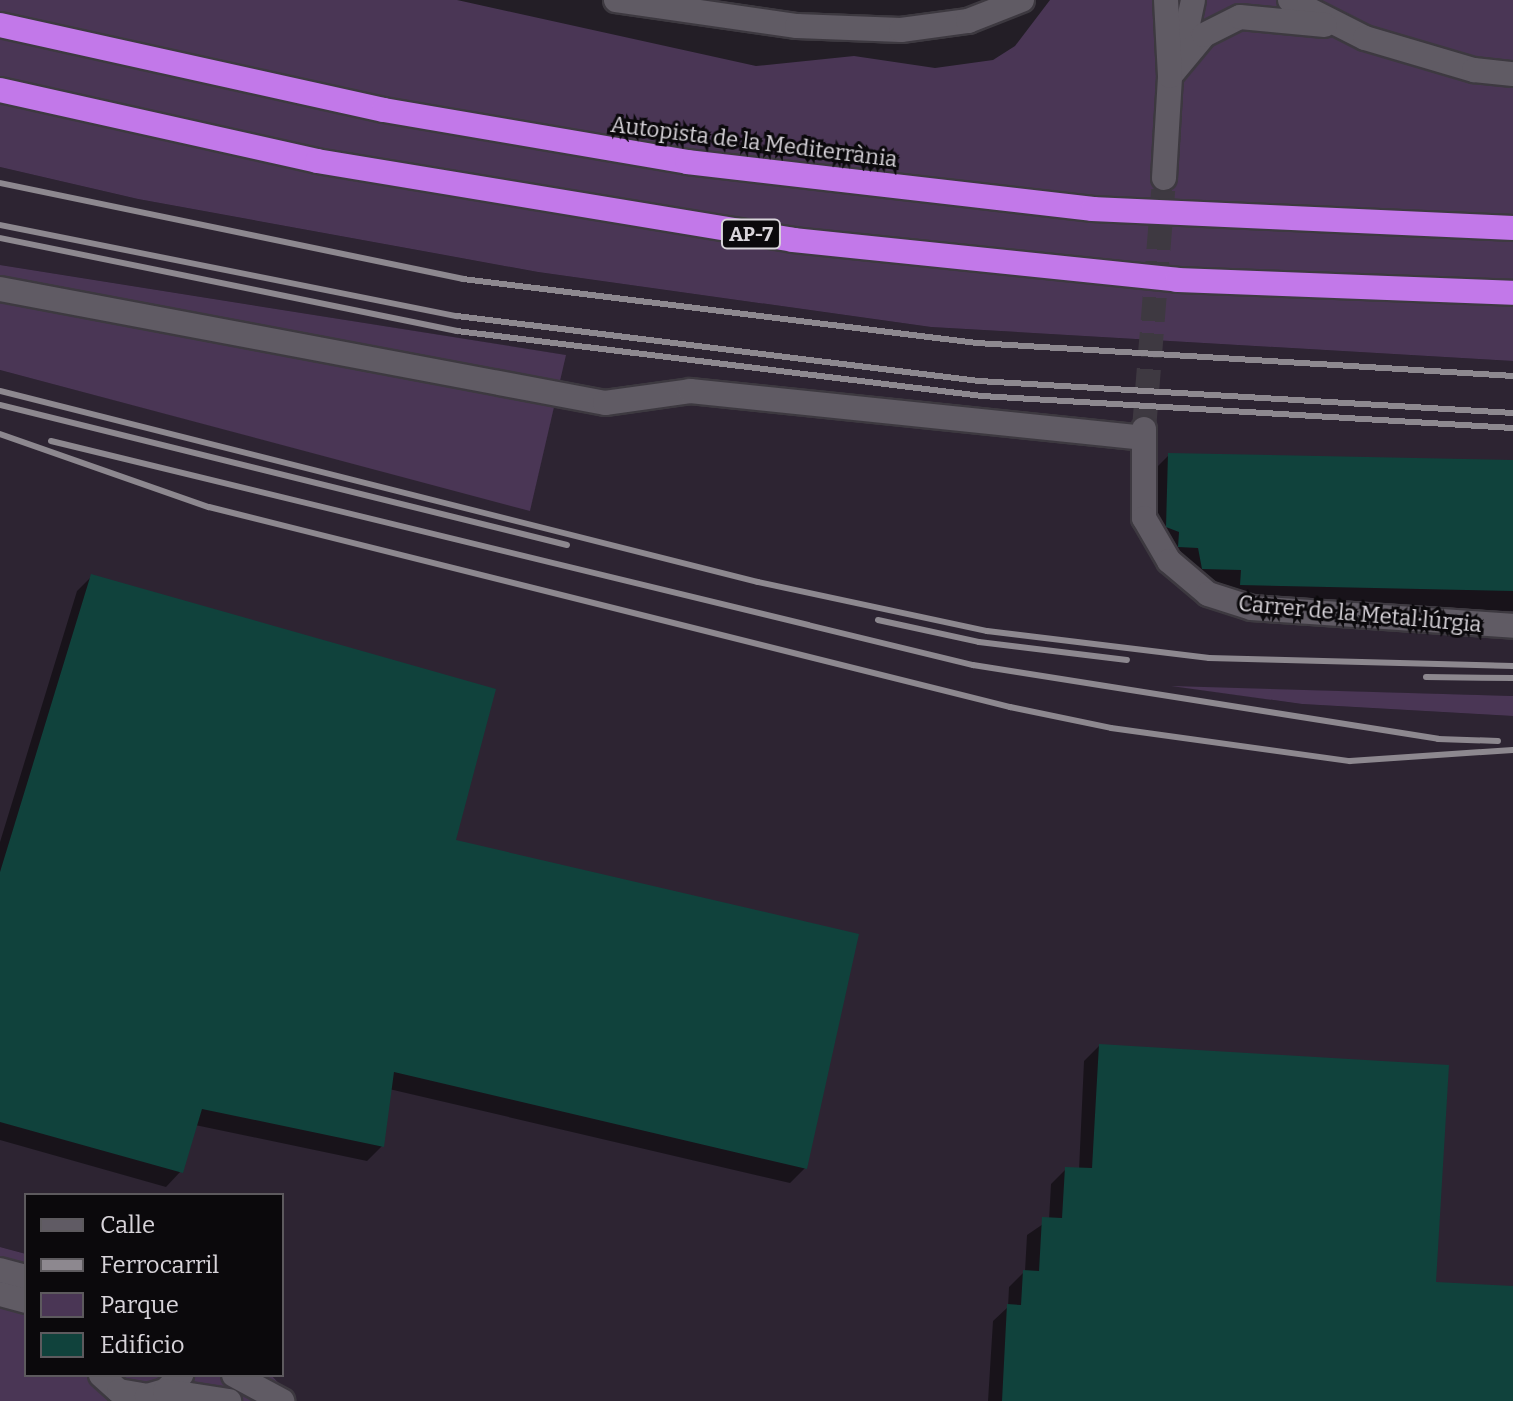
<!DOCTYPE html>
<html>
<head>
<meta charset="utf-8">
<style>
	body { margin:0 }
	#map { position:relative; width:1513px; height:1401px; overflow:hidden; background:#231e26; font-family:Bitter,serif }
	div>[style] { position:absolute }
	.built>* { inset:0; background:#2d2432 }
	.green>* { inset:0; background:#4a3655 }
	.shadow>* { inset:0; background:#0007 }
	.building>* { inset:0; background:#10423c }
	.minor-tunnel>* { height:24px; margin-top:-12px; transform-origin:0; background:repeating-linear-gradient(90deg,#3e3941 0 24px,transparent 0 36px) }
	.roads { filter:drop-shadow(2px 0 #3d3940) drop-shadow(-2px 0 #3d3940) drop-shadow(0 2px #3d3940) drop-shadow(0 -2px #3d3940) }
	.minor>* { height:24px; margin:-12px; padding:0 12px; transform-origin:12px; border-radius:12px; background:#605b64 }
	.highway>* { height:24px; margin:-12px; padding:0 12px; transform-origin:12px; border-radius:12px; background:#c278e9 }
	.rail>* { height:6px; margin:-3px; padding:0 3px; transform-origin:3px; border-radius:3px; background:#8d888f }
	span { translate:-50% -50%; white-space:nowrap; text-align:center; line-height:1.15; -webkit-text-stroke:6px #0b090c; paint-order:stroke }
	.shield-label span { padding:2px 6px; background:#0b090c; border:2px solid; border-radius:6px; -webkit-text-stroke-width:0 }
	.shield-label { font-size:20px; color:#d8d4da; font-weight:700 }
	.street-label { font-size:22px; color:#d8d4da }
	.legend { position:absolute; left:24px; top:1193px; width:260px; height:184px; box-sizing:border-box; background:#0b090c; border:2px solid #5d5a5e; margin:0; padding:10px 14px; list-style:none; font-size:24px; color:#d8d4da }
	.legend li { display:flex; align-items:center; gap:16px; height:40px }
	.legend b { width:40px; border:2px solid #5d5a5e }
</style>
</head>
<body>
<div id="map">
	<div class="built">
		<i style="clip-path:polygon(0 167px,138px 199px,538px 272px,931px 327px,1513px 361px,1513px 696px,1181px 687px,1302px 704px,1513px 716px,1513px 1401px,296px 1401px,271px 1375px,282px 1375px,282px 1195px,26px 1195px,26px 1254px,0 1247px,0 370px,530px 510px,565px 355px,0 265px)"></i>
	</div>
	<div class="green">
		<i style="clip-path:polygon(0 0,457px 0,756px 66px,854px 56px,935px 68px,993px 60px,1015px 46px,1050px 0,1513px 0,1513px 361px,931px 327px,538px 272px,138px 199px,0 167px)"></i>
		<i style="clip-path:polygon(0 265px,566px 355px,530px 511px,0 370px)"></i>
		<i style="clip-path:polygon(1171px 686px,1513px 696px,1513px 716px,1302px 704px)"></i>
		<i style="clip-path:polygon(0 1247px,26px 1254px,26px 1375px,271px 1375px,296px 1401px,0 1401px)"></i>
	</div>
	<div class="shadow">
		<i style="clip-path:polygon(1169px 455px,1513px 462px,1513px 611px,1221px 605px,1221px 590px,1178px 585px,1178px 568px,1159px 567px,1149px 475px)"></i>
		<i style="clip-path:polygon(92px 576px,453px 842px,805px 1168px,790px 1183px,389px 1089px,382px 1146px,367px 1161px,195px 1125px,181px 1171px,166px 1187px,0 1140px,0 842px,77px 591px)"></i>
		<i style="clip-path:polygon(1099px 1046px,1434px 1284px,1513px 1288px,1513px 1401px,988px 1401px,993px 1321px,1008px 1307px,1009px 1287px,1025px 1271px,1027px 1235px,1049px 1220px,1051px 1184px,1066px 1169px,1079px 1170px,1084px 1061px)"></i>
	</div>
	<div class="building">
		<i style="clip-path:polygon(1168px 453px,1513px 460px,1513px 591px,1240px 585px,1241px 570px,1202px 569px,1198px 548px,1178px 547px,1179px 532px,1166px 527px)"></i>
		<i style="clip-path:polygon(91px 574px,496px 689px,456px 840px,859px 934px,807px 1169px,394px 1072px,384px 1147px,202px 1109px,183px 1173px,0 1122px,0 872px)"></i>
		<i style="clip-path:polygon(1099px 1044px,1449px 1065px,1436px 1282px,1513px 1286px,1513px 1401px,1002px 1401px,1007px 1304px,1021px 1305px,1023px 1270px,1039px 1271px,1042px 1217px,1062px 1218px,1065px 1167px,1092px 1168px)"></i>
	</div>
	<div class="minor-tunnel">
		<i style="left:1144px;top:429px;width:252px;rotate:-85.4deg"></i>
	</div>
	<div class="roads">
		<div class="minor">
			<i style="left:616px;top:0;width:183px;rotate:8.2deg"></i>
			<i style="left:797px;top:26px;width:104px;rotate:2.2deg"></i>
			<i style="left:901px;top:30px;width:68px;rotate:-7.7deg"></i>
			<i style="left:968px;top:21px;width:58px;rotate:-21.3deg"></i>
			<i style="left:1290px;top:0;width:84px;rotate:26.9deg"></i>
			<i style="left:1365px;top:38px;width:114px;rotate:16.4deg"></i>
			<i style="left:1474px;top:70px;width:39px;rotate:6deg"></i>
			<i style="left:1181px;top:57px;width:58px;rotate:-78.1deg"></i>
			<i style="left:1170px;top:76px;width:53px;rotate:-50.3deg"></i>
			<i style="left:1204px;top:35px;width:40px;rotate:-26.6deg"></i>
			<i style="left:1240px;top:17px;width:85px;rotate:5.4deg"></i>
			<i style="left:1164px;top:178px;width:102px;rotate:-86.6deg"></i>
			<i style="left:1170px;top:76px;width:76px;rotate:-93deg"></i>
			<i style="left:0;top:289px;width:616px;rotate:10.67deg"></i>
			<i style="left:605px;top:403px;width:86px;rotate:-8deg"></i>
			<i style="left:690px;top:391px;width:455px;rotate:5.9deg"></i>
			<i style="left:1144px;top:429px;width:89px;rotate:90deg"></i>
			<i style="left:1144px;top:518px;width:50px;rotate:59.8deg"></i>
			<i style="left:1169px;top:561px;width:51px;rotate:40.2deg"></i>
			<i style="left:1208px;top:594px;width:46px;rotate:17.7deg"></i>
			<i style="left:1252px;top:608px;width:262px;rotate:3.9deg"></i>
			<i style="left:0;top:1270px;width:27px;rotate:15deg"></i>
			<i style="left:0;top:1294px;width:27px;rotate:15deg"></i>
			<i style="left:101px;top:1375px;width:24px;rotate:42deg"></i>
			<i style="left:119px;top:1391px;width:28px;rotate:10deg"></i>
			<i style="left:147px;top:1396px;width:19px;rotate:-16deg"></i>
			<i style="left:165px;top:1391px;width:23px;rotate:-45deg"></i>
			<i style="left:234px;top:1375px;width:55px;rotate:28.4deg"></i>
			<i style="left:165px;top:1391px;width:65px;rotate:8.9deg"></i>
		</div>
		<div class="highway">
			<i style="left:0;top:25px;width:393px;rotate:12.5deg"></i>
			<i style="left:384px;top:110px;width:307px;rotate:9.7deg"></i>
			<i style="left:687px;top:162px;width:409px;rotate:6.6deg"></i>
			<i style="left:1093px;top:209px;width:420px;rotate:2.6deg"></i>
			<i style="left:0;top:90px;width:325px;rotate:12.6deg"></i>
			<i style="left:317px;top:161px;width:483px;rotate:9.4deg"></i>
			<i style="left:793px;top:240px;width:386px;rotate:5.9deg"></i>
			<i style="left:1177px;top:280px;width:336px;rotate:2.2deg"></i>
		</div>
	</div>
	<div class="rail">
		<i style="left:0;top:183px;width:473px;rotate:11.7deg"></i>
		<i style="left:463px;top:279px;width:518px;rotate:7.1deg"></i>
		<i style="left:977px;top:343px;width:537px;rotate:3.52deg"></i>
		<i style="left:0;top:225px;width:466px;rotate:11.3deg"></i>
		<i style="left:457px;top:316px;width:526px;rotate:7.1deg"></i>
		<i style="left:979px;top:381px;width:535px;rotate:3.43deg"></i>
		<i style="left:0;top:238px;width:466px;rotate:11.5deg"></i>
		<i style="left:457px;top:331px;width:529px;rotate:7.06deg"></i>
		<i style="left:982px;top:396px;width:532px;rotate:3.45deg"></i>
		<i style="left:0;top:391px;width:782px;rotate:14.14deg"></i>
		<i style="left:758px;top:582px;width:234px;rotate:12.1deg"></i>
		<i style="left:987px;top:631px;width:224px;rotate:6.9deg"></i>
		<i style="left:1209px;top:658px;width:304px;rotate:1.5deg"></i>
		<i style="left:0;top:405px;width:584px;rotate:13.87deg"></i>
		<i style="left:0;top:434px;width:221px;rotate:19.3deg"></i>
		<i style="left:209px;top:507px;width:826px;rotate:14.02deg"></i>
		<i style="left:1010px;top:707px;width:103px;rotate:11.7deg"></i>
		<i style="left:1111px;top:728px;width:241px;rotate:7.9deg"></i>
		<i style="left:1350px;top:761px;width:163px;rotate:-3.9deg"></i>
		<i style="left:51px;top:441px;width:949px;rotate:13.66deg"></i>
		<i style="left:973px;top:665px;width:471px;rotate:9deg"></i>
		<i style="left:1438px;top:739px;width:60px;rotate:1.9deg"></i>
		<i style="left:878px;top:620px;width:103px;rotate:12.3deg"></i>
		<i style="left:979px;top:642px;width:149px;rotate:6.9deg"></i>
		<i style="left:1426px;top:677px;width:87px;rotate:0.7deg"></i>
	</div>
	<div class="shield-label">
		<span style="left:751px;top:234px">AP-7</span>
	</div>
	<div class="street-label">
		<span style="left:754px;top:142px;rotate:7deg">Autopista de la Mediterrània</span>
		<span style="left:1360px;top:614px;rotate:5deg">Carrer de la Metal·lúrgia</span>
	</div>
	<ul class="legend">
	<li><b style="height:10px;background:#605b64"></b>Calle</li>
	<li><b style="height:10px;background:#8d888f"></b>Ferrocarril</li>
	<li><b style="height:22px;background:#4a3655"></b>Parque</li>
	<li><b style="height:22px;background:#10423c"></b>Edificio</li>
	</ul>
</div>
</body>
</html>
